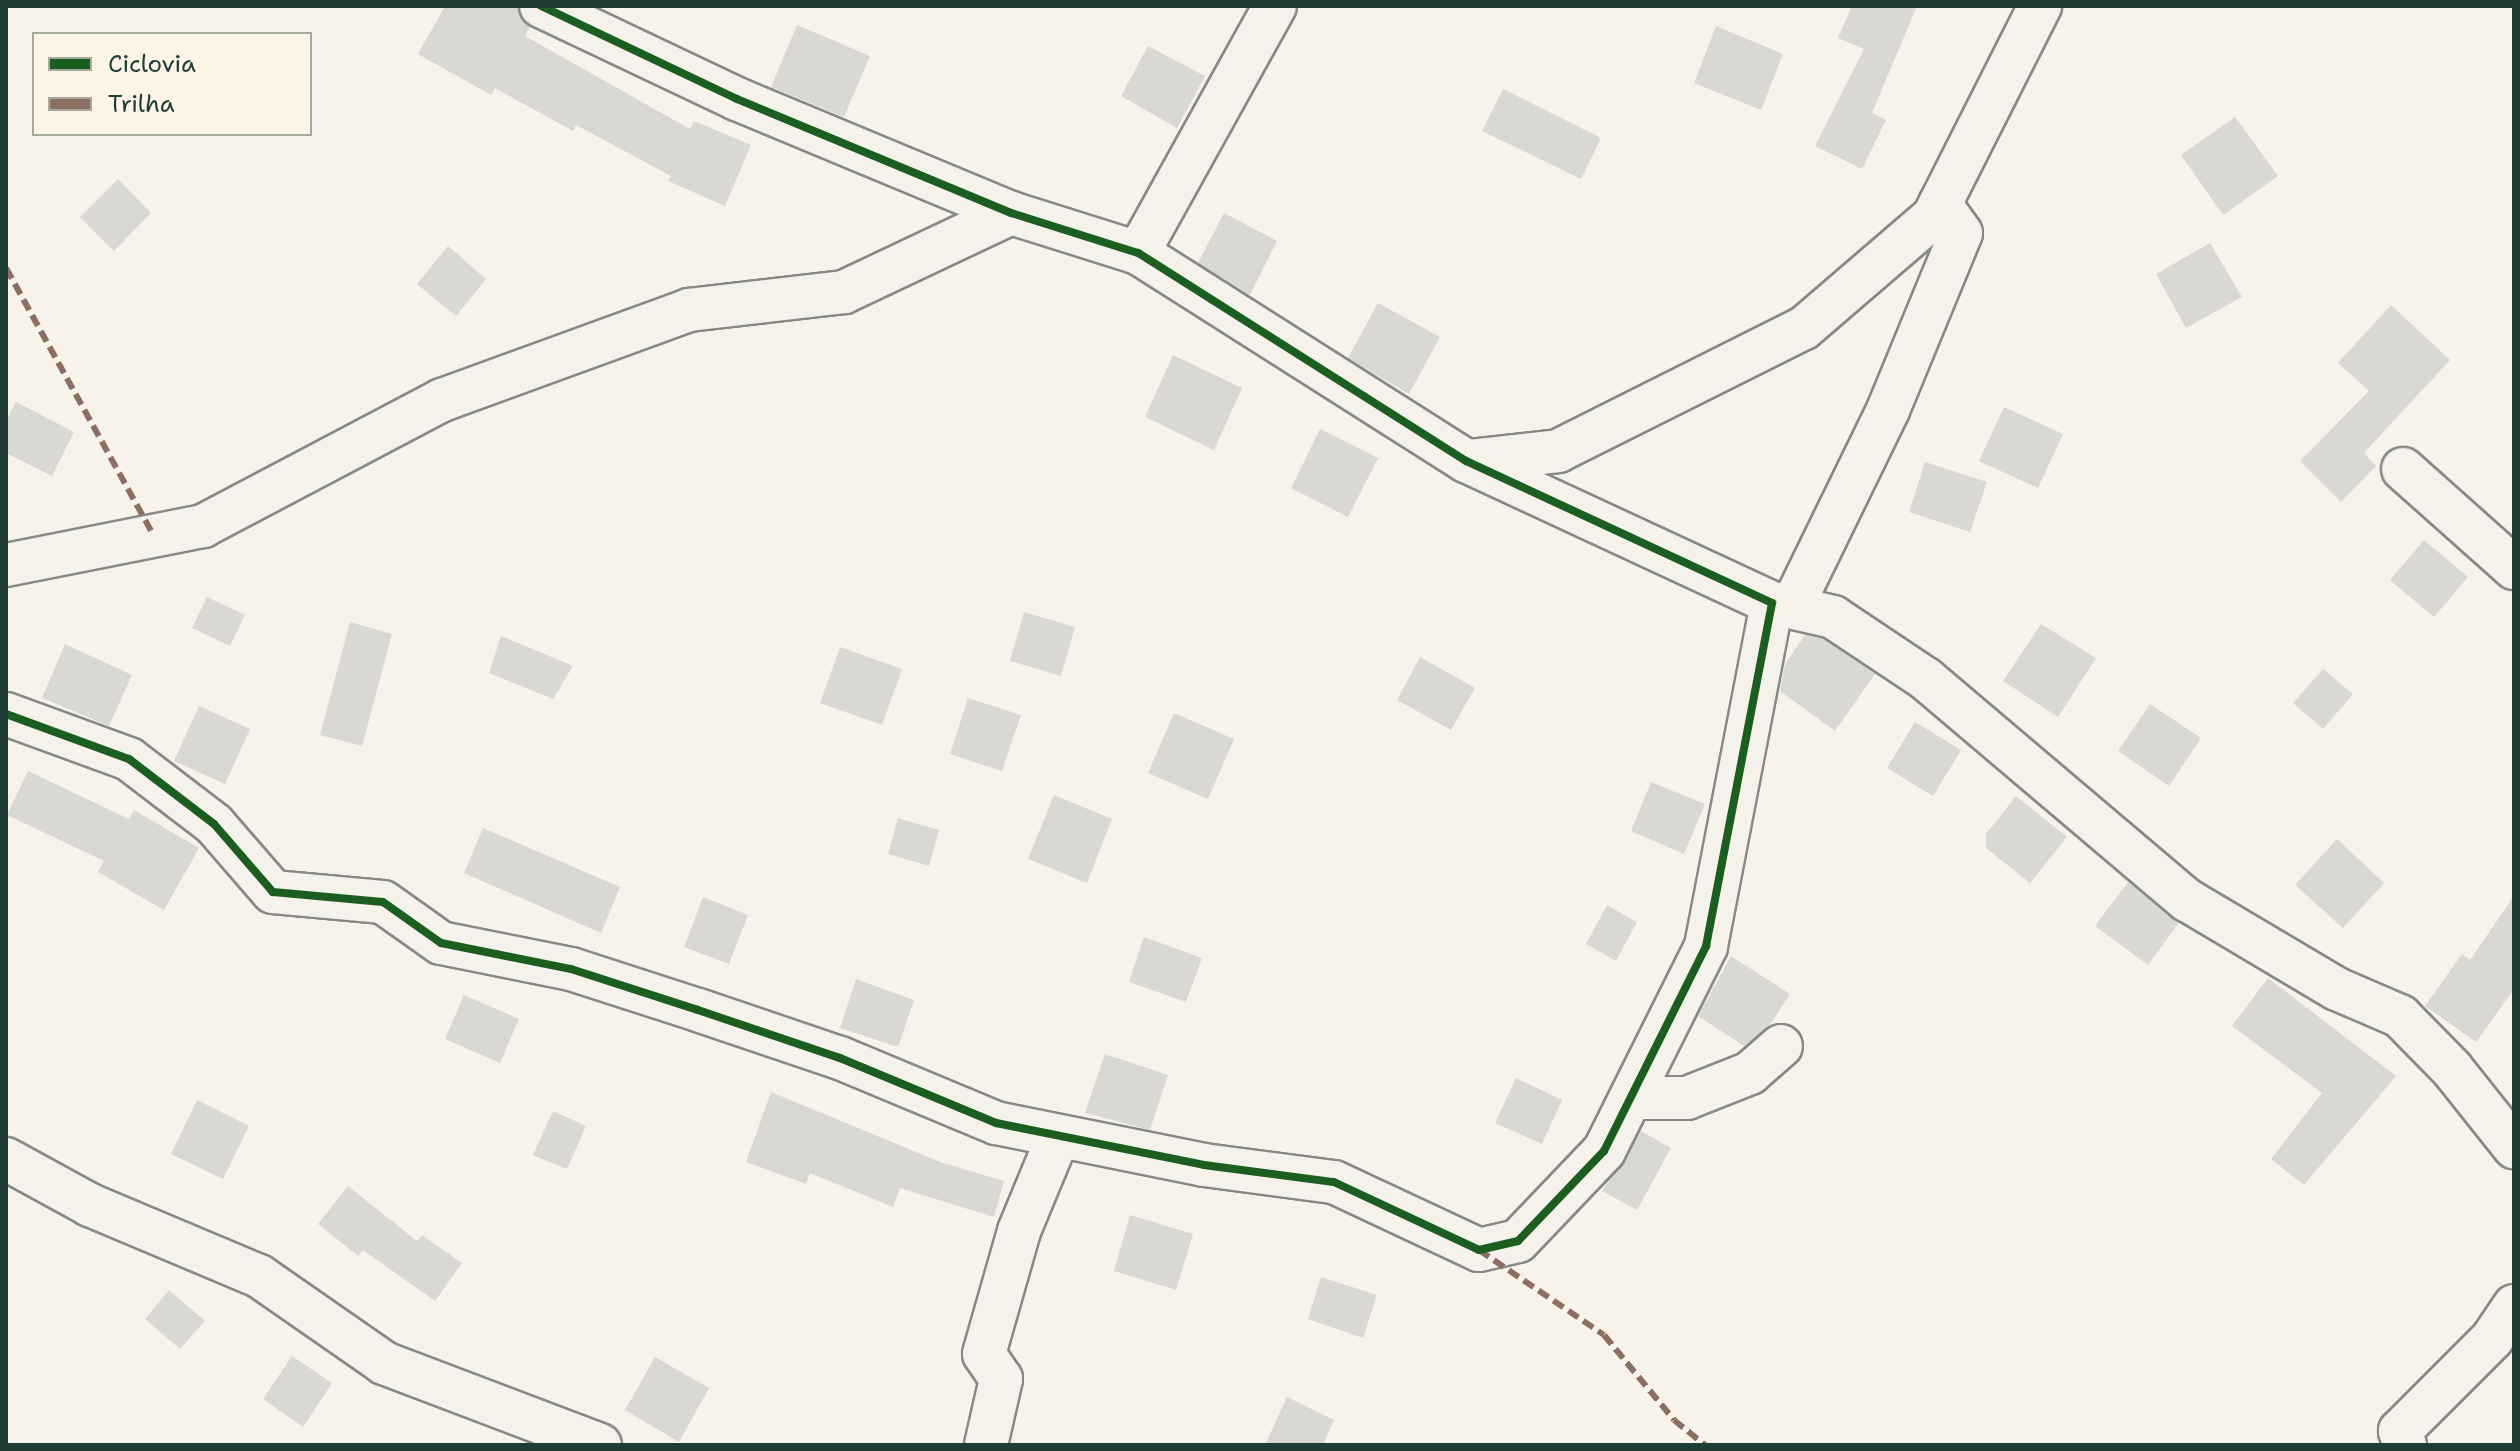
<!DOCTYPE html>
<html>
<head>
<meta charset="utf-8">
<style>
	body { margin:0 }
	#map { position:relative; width:2520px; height:1451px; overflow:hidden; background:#f7f3ea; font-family:"Shantell Sans",sans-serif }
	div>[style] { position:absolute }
	.building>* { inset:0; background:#dad8d2 }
	.roads { filter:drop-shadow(2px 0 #868984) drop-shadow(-2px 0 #868984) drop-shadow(0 2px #868984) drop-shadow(0 -2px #868984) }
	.minor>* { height:42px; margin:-21px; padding:0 21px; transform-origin:21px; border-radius:21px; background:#f5f2ec }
	.quiet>* { height:6px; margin-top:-3px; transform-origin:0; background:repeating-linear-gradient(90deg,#8d6e63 0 12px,transparent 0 18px) }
	.cycleway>* { height:8px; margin:-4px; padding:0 4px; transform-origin:4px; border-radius:4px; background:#1b5e20 }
	span { translate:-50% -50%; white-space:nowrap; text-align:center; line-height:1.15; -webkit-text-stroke:6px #fcf5e5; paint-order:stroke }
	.frame { position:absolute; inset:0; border:8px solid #1f3d34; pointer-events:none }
	.legend { position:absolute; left:32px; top:32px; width:280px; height:104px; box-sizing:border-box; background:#fcf5e5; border:2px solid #a4ab9e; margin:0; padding:10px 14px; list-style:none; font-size:24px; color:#1f3d34 }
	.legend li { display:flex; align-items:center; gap:16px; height:40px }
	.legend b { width:40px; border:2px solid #a4ab9e }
</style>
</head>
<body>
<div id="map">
	<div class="building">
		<i style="clip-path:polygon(445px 6px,517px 6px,530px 27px,525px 36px,690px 129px,694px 121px,751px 145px,725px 206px,668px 181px,671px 176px,576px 125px,573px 131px,495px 88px,491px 95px,418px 54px)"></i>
		<i style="clip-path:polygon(1852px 6px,1917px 6px,1872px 113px,1886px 120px,1862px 169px,1815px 146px,1864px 49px,1838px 38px)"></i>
		<i style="clip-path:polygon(797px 25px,870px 56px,844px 117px,771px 87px)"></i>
		<i style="clip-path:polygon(1716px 26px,1783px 54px,1761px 110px,1694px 83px)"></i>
		<i style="clip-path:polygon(1148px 46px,1205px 76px,1177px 128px,1121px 96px)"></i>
		<i style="clip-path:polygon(1503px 89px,1601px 138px,1581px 179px,1482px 131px)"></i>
		<i style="clip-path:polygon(2235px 117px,2278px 176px,2223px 215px,2181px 155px)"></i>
		<i style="clip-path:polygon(118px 179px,151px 213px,114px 251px,80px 217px)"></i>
		<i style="clip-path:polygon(1224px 213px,1277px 241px,1250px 295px,1198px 263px)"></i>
		<i style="clip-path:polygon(2210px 243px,2242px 297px,2186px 328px,2156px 274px)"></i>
		<i style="clip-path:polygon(448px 246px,486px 279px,456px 316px,417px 284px)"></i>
		<i style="clip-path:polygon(1378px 303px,1440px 337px,1409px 394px,1348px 358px)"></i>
		<i style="clip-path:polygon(2391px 305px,2450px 360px,2364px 453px,2376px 466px,2341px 502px,2300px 461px,2369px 391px,2338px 363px)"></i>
		<i style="clip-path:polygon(1173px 355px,1242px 388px,1214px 450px,1145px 417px)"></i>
		<i style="clip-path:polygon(16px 402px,74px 432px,52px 476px,6px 453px,6px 421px)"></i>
		<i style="clip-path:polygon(2004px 407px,2063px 434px,2038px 488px,1979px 461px)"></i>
		<i style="clip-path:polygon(1320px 429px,1378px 458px,1348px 517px,1291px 488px)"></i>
		<i style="clip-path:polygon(1925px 462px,1987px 482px,1970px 532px,1909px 512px)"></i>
		<i style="clip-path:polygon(2424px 540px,2468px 577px,2434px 617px,2390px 580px)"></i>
		<i style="clip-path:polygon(207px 597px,245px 615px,230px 646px,192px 628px)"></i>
		<i style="clip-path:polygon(1024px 612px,1075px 627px,1061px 676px,1010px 661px)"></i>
		<i style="clip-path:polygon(350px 622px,392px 634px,362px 746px,320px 735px)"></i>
		<i style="clip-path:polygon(2041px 624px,2096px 658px,2058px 717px,2003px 681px)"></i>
		<i style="clip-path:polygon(1805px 635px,1823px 639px,1875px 674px,1835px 731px,1780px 691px,1785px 664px)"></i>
		<i style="clip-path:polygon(501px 636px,573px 666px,553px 699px,489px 673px)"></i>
		<i style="clip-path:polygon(65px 644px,132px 675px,109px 726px,42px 698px)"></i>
		<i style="clip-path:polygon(840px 647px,902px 669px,882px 725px,820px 703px)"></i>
		<i style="clip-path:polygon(1420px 657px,1475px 688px,1451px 730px,1397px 700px)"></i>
		<i style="clip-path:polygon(2323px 669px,2353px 694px,2323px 729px,2293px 703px)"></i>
		<i style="clip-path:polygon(968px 698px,1021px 715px,1002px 771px,950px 754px)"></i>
		<i style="clip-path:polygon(2150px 704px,2201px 738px,2169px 786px,2118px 751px)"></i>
		<i style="clip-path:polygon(199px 706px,250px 729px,225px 784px,174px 761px)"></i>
		<i style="clip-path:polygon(1174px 713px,1234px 739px,1208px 799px,1148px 773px)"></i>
		<i style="clip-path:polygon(1915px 722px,1961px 750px,1933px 796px,1887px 768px)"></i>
		<i style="clip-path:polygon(28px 771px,129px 819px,134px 810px,199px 848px,164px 910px,98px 872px,104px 861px,7px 815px)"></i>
		<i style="clip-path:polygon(1651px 782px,1705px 804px,1684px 854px,1631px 831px)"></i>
		<i style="clip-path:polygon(1054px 795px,1112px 819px,1087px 883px,1028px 859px)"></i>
		<i style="clip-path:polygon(2016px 796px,2067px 837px,2030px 883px,1986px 848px,1986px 834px)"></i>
		<i style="clip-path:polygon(898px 818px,939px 830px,929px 866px,888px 854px)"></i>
		<i style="clip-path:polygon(483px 828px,620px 887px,601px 933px,464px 873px)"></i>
		<i style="clip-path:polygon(2337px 839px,2384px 883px,2343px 928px,2295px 885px)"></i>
		<i style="clip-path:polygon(2128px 882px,2178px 924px,2148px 965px,2095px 926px)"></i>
		<i style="clip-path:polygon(2514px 896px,2514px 989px,2476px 1042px,2425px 1006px,2462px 954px,2470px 960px)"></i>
		<i style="clip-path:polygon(703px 897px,748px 915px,729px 964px,684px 947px)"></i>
		<i style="clip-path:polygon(1607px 905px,1637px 922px,1616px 961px,1586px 944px)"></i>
		<i style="clip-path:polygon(1144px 937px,1202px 958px,1186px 1002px,1129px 982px)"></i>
		<i style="clip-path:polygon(1731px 956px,1790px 994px,1770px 1025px,1744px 1046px,1698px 1016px)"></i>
		<i style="clip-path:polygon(2268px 978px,2396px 1076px,2304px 1185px,2271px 1159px,2322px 1093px,2232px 1026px)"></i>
		<i style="clip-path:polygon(856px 979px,914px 1000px,898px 1047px,840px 1028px)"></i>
		<i style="clip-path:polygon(464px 995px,519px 1019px,500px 1063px,445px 1039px)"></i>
		<i style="clip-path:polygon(1105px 1054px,1168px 1075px,1150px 1130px,1085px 1113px)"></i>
		<i style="clip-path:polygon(1516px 1078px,1562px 1100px,1542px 1144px,1495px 1123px)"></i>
		<i style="clip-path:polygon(771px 1092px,940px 1162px,1004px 1181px,994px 1217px,900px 1188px,893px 1207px,810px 1173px,806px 1184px,746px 1162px)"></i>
		<i style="clip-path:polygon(197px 1100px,249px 1126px,223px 1179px,171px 1154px)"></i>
		<i style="clip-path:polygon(553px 1111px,586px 1126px,567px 1169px,533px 1155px)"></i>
		<i style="clip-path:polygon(1641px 1131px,1671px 1148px,1637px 1210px,1602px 1191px)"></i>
		<i style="clip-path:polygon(348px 1186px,417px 1241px,422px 1235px,462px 1263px,435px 1301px,363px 1250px,358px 1256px,318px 1224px)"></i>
		<i style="clip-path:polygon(1130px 1215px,1193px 1234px,1176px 1290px,1114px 1271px)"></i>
		<i style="clip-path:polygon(1321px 1277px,1377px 1295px,1363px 1338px,1308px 1319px)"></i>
		<i style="clip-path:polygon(169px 1290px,205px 1321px,180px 1349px,145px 1319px)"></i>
		<i style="clip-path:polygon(292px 1356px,332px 1383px,303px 1427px,263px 1399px)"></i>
		<i style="clip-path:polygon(655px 1357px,709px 1388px,679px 1442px,625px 1410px)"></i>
		<i style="clip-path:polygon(1287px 1397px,1334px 1420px,1323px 1445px,1265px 1445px)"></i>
	</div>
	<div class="roads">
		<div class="minor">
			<i style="left:1138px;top:253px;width:282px;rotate:-61deg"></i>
			<i style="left:1468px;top:461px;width:91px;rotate:-6.3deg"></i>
			<i style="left:1558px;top:451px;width:275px;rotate:-26.6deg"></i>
			<i style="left:1804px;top:328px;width:172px;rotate:-40.7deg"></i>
			<i style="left:1934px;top:216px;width:235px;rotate:-63.2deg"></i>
			<i style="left:2403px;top:469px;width:149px;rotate:41.7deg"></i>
			<i style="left:6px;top:565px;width:201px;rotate:-11.2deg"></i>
			<i style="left:203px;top:526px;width:270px;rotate:-27.8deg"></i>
			<i style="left:442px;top:400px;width:263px;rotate:-20deg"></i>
			<i style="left:689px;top:310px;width:156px;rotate:-6.6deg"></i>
			<i style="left:844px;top:292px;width:185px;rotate:-25.3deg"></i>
			<i style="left:1772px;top:603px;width:63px;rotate:12.9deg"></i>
			<i style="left:1833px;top:617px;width:112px;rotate:33.7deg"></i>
			<i style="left:1926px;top:679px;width:342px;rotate:40.3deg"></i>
			<i style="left:2187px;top:900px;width:174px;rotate:30.7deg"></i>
			<i style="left:2337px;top:989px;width:69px;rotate:23.2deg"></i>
			<i style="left:2400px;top:1016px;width:74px;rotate:45.5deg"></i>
			<i style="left:2452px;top:1069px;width:100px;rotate:51.5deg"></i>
			<i style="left:1792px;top:607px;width:219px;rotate:-64deg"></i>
			<i style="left:1888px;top:410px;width:191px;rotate:-67.6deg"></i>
			<i style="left:1961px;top:233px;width:36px;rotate:-126deg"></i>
			<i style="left:6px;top:714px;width:131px;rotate:20.1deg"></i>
			<i style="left:129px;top:759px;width:107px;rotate:37.4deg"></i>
			<i style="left:214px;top:824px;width:90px;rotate:49.1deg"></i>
			<i style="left:273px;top:892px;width:110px;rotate:5.2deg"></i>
			<i style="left:383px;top:902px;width:71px;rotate:35.3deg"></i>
			<i style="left:441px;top:943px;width:133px;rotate:11.3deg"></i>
			<i style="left:571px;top:969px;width:133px;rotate:17.9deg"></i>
			<i style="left:698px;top:1010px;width:150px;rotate:18.7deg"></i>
			<i style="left:840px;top:1058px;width:169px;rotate:22.6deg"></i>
			<i style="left:996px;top:1123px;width:212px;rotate:11.4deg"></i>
			<i style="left:1204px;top:1165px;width:131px;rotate:7.5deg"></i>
			<i style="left:1334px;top:1182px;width:160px;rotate:25.1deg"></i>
			<i style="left:1479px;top:1250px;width:40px;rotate:-13deg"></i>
			<i style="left:1518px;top:1241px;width:124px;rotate:-46.3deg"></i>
			<i style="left:1604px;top:1151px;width:229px;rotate:-63.5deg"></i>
			<i style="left:1706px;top:946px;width:349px;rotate:-79.1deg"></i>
			<i style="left:1772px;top:603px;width:337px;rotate:-155.1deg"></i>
			<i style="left:1466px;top:461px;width:388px;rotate:-147.6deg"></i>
			<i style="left:1138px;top:253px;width:133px;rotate:-162.5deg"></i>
			<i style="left:1011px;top:213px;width:297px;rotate:-157.4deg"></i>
			<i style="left:737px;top:99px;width:217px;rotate:-154.6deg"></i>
			<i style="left:1632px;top:1098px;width:55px"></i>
			<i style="left:1687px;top:1098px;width:68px;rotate:-21.6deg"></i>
			<i style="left:1750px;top:1073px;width:41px;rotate:-41.1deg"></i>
			<i style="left:6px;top:1159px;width:96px;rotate:28.7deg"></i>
			<i style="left:90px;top:1205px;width:183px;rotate:22.8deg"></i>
			<i style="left:259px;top:1276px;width:152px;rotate:34.8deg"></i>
			<i style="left:384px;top:1363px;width:231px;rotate:20.8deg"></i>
			<i style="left:986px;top:1445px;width:68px;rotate:-77.2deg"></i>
			<i style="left:1001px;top:1379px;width:30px;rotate:-124deg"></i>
			<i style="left:984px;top:1354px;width:128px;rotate:-74.1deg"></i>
			<i style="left:1019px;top:1231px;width:102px;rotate:-67.5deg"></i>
			<i style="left:2405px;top:1445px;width:15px;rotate:-110deg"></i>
			<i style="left:2400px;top:1431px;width:130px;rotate:-45deg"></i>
			<i style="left:2492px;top:1339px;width:40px;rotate:-56deg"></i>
		</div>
	</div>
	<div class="quiet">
		<i style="left:6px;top:268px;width:306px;rotate:61.1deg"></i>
		<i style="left:1479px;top:1250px;width:151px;rotate:34.2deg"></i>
		<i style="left:1604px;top:1335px;width:110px;rotate:50.5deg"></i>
		<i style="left:1674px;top:1420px;width:40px;rotate:39deg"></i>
	</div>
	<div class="cycleway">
		<i style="left:6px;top:714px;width:131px;rotate:20.1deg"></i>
		<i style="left:129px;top:759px;width:107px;rotate:37.4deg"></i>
		<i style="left:214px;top:824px;width:90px;rotate:49.1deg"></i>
		<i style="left:273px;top:892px;width:110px;rotate:5.2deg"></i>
		<i style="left:383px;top:902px;width:71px;rotate:35.3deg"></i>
		<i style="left:441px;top:943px;width:133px;rotate:11.3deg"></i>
		<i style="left:571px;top:969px;width:133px;rotate:17.9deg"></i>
		<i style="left:698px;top:1010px;width:150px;rotate:18.7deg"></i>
		<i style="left:840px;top:1058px;width:169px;rotate:22.6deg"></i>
		<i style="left:996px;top:1123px;width:212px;rotate:11.4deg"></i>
		<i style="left:1204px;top:1165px;width:131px;rotate:7.5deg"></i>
		<i style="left:1334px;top:1182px;width:160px;rotate:25.1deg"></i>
		<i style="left:1479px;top:1250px;width:40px;rotate:-13deg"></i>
		<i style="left:1518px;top:1241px;width:124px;rotate:-46.3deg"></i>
		<i style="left:1604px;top:1151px;width:229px;rotate:-63.5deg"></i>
		<i style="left:1706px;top:946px;width:349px;rotate:-79.1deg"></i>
		<i style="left:1772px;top:603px;width:337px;rotate:-155.1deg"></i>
		<i style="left:1466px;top:461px;width:388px;rotate:-147.6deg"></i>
		<i style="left:1138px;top:253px;width:133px;rotate:-162.5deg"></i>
		<i style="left:1011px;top:213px;width:297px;rotate:-157.4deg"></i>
		<i style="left:737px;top:99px;width:217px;rotate:-154.6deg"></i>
	</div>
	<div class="frame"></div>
	<ul class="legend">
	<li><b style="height:10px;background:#1b5e20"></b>Ciclovia</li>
	<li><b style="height:10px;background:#8d6e63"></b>Trilha</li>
	</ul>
</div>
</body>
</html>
